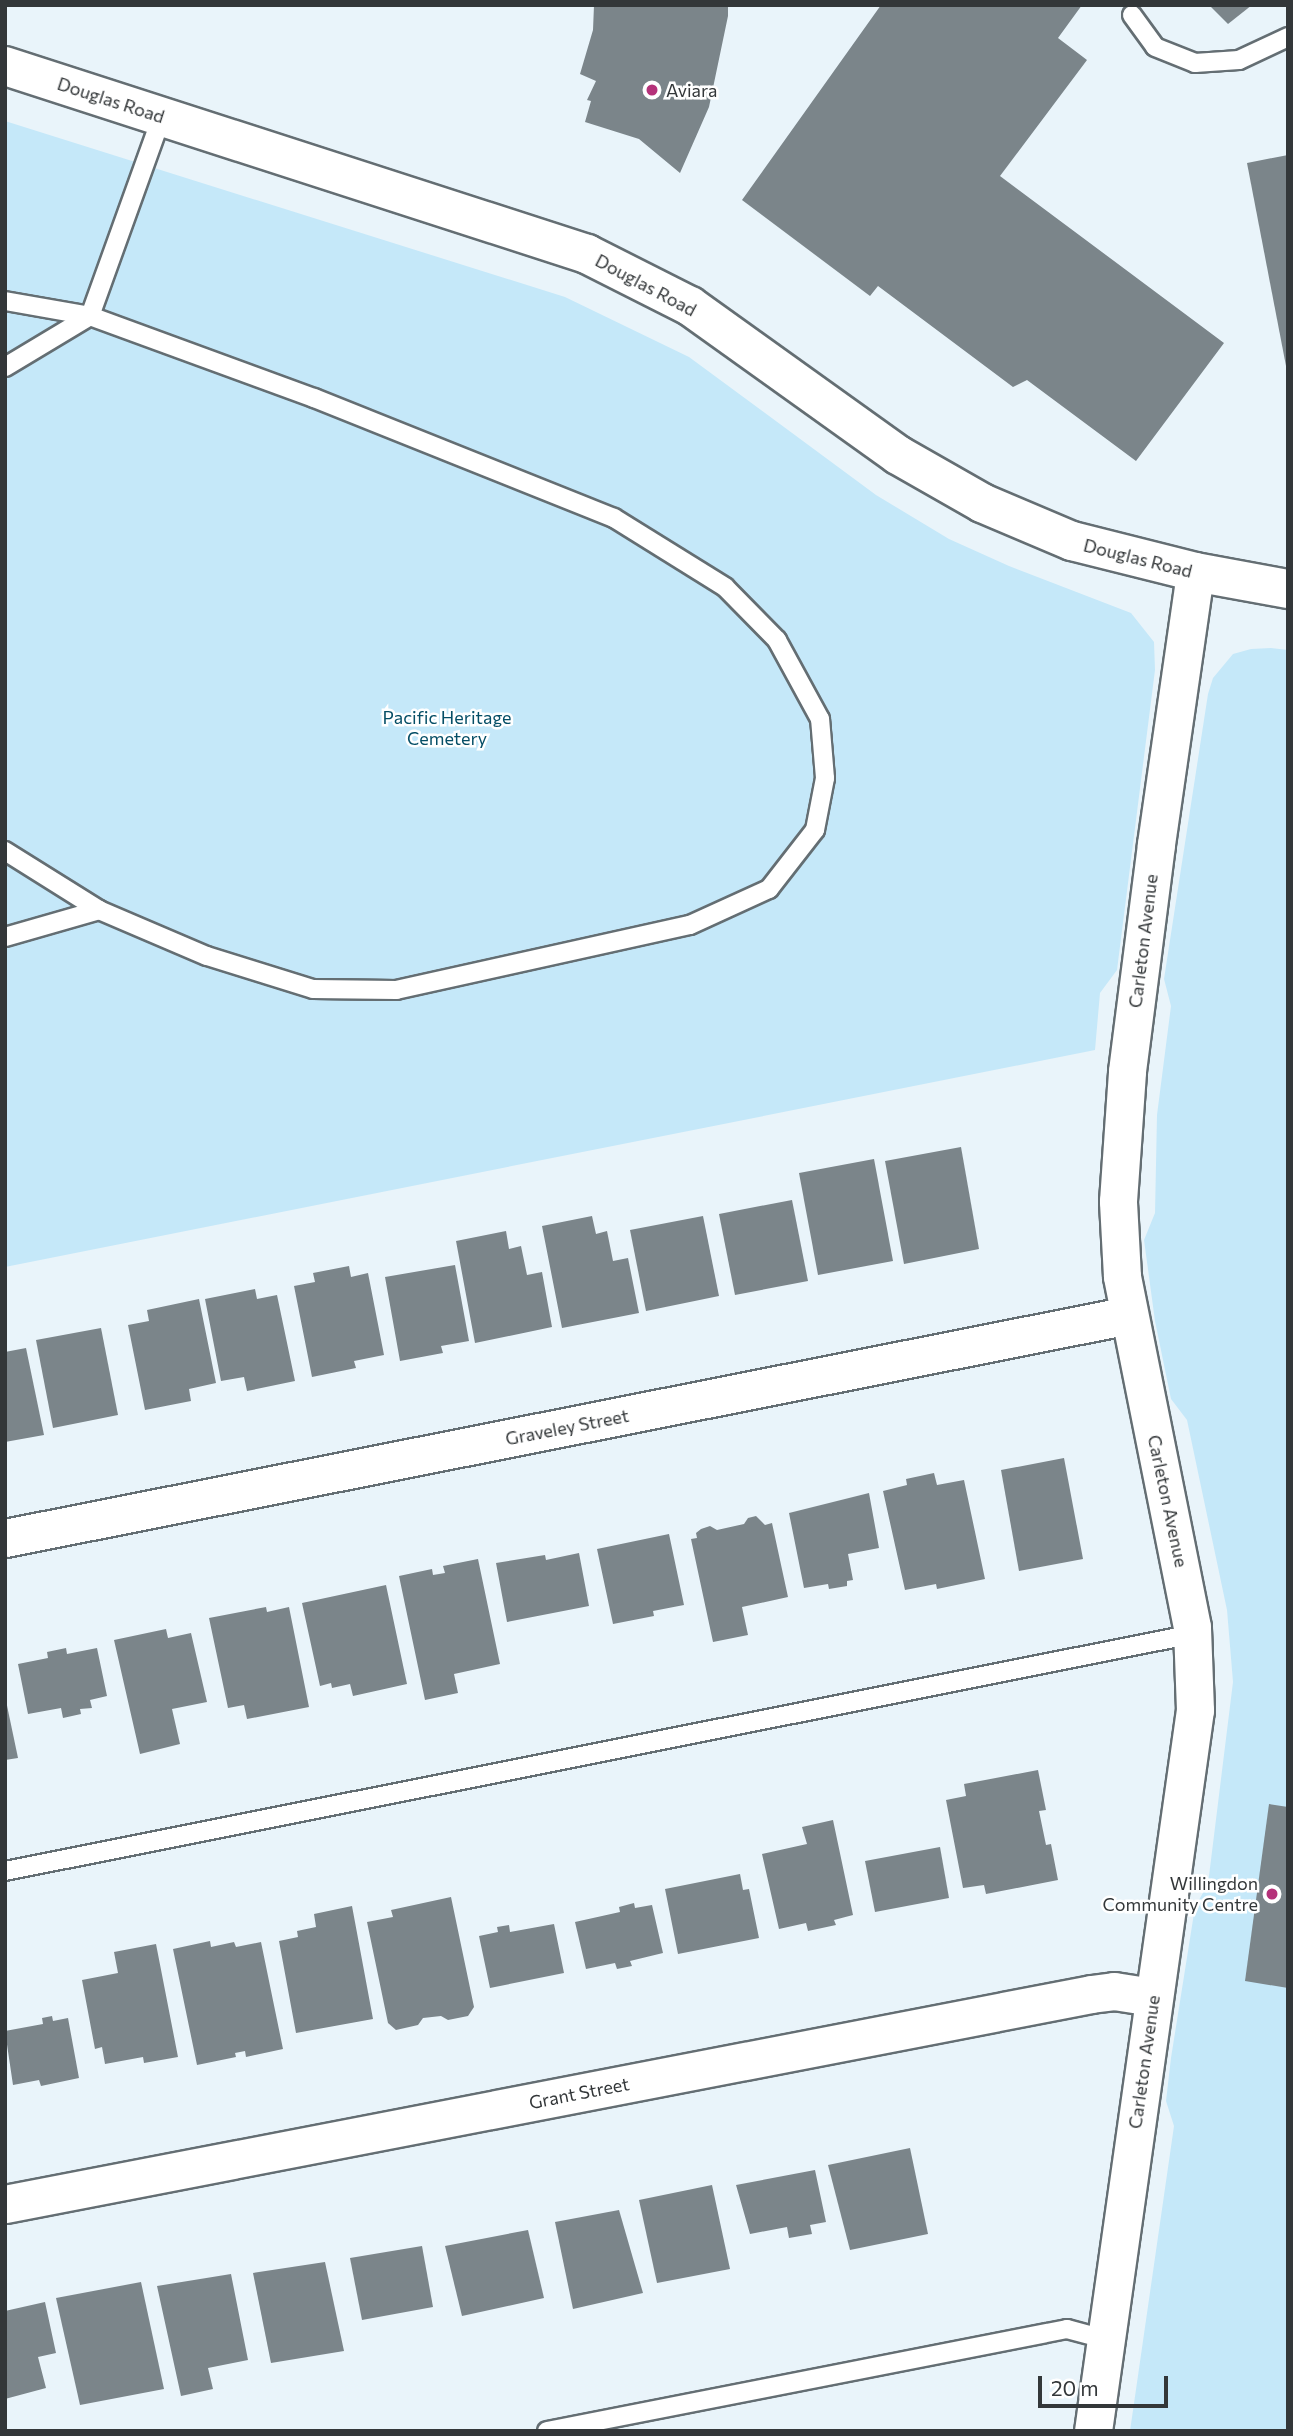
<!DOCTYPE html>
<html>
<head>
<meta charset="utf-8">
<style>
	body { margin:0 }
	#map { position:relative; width:1293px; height:2436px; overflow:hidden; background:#e9f4fa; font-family:Commissioner,sans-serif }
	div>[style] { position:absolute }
	.green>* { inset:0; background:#c5e8f9 }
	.building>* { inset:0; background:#7b858a }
	.roads { filter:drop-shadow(2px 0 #646e73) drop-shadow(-2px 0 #646e73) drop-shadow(0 2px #646e73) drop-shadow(0 -2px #646e73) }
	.service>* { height:18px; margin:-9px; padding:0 9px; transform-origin:9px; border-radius:9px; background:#fff }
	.minor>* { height:37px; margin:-18.5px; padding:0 18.5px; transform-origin:18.5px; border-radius:18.5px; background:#fff }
	.tertiary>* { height:38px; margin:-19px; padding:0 19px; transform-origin:19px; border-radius:19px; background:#fff }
	.dots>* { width:19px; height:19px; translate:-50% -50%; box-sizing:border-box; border:4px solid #fff; border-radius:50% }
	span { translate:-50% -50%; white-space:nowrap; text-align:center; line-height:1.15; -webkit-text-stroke:5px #fff; paint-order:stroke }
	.poi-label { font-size:18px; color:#333739 }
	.left { translate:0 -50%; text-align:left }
	.right { translate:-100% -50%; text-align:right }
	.street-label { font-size:18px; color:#333739 }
	.park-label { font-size:18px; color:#054e66 }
	.frame { position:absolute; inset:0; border:7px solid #333739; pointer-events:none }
	.scale { position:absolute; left:1038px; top:2376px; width:130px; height:32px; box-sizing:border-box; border:4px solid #333739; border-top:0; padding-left:9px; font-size:21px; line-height:24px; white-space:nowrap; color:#333739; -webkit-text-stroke:5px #fff; paint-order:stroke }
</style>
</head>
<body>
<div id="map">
	<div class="green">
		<i style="clip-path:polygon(5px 121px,565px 297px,689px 357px,876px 495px,949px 539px,1009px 566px,1131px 613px,1154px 642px,1155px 670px,1117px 970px,1100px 993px,1095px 1050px,5px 1267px)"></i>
		<i style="clip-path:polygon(1271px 648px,1288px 650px,1288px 2431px,1130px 2431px,1174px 2126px,1166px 2101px,1171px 2058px,1195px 1907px,1208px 1884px,1233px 1682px,1227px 1610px,1187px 1420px,1171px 1399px,1155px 1321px,1144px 1240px,1155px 1213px,1157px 1115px,1171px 1006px,1164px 979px,1208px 694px,1213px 678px,1233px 654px,1251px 649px)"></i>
	</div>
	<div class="building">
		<i style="clip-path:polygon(594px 5px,728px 5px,728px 16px,709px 107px,680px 173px,639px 139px,585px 122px,591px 101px,587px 100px,596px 81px,580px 74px,593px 30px)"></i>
		<i style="clip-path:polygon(881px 5px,1082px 5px,1058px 38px,1087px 60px,1000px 176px,1224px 343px,1136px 461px,1027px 380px,1013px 387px,878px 286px,870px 296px,742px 200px)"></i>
		<i style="clip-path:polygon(1209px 5px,1252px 5px,1228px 24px)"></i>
		<i style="clip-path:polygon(1288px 155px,1288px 366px,1286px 366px,1247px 163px)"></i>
		<i style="clip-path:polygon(961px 1147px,979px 1249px,904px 1264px,885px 1161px)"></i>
		<i style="clip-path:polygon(874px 1159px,893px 1261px,818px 1275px,799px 1173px)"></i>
		<i style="clip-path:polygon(792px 1200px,808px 1281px,735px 1295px,719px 1214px)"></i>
		<i style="clip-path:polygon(592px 1216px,596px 1234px,607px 1231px,613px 1261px,628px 1258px,639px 1313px,562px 1328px,542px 1226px)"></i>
		<i style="clip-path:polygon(703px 1216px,719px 1296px,646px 1311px,630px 1230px)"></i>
		<i style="clip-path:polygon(506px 1231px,509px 1249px,521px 1246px,527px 1275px,542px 1272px,552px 1327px,475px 1343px,456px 1241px)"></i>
		<i style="clip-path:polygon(455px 1265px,469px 1341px,441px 1346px,443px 1353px,400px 1361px,385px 1277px)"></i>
		<i style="clip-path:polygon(349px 1266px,351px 1277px,368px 1273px,384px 1355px,354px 1361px,356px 1368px,312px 1377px,294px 1286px,315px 1282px,313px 1273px)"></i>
		<i style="clip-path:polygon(255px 1289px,257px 1299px,277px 1295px,295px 1381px,247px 1391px,244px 1377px,221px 1381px,205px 1299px)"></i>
		<i style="clip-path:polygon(199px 1299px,216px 1383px,189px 1389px,191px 1401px,145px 1410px,128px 1325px,149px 1321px,147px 1310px)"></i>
		<i style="clip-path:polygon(101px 1328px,118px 1415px,53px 1428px,36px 1340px)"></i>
		<i style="clip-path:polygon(26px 1348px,44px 1435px,5px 1442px,5px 1352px)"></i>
		<i style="clip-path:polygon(1064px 1458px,1083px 1559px,1019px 1571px,1001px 1470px)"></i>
		<i style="clip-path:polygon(934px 1473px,937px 1485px,964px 1480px,985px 1579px,937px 1589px,936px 1584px,905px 1590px,883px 1491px,907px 1485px,906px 1479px)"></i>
		<i style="clip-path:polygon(869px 1493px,879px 1548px,848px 1554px,853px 1580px,847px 1581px,847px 1586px,829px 1589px,828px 1584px,804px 1588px,789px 1513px)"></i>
		<i style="clip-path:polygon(756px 1516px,765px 1525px,772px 1523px,788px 1597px,742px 1607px,748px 1635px,713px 1642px,691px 1539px,697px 1538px,696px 1533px,701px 1529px,710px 1526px,717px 1530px,744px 1524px,748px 1518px)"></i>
		<i style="clip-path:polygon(669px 1534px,684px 1605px,653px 1611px,654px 1616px,613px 1624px,597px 1549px)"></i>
		<i style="clip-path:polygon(579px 1553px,589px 1606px,507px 1622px,496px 1563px,545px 1555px,546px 1560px)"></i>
		<i style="clip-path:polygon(478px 1559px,500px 1664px,454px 1674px,458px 1693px,425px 1700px,399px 1576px,432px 1569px,433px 1575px,445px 1573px,443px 1566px)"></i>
		<i style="clip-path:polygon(386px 1585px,407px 1684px,353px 1696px,350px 1684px,332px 1688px,331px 1683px,320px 1686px,302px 1603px)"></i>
		<i style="clip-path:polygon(266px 1607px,267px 1612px,289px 1607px,309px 1707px,247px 1719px,244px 1705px,228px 1708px,209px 1618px)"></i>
		<i style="clip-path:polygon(166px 1629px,168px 1638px,191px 1633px,207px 1702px,172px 1709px,180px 1744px,140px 1754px,114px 1640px)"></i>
		<i style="clip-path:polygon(66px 1648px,67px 1654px,97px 1648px,107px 1696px,90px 1700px,92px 1708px,80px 1709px,81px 1714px,63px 1718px,61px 1708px,28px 1714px,18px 1664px,48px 1658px,47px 1652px)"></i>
		<i style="clip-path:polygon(5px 1696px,18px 1758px,5px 1760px)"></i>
		<i style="clip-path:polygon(1038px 1770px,1046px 1810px,1039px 1811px,1046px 1845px,1051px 1844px,1058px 1880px,986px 1894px,984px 1885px,963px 1888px,946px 1800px,966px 1796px,964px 1784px)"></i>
		<i style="clip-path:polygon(1269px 1804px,1288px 1807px,1288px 1988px,1245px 1981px)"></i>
		<i style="clip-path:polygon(833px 1820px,853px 1915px,834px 1920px,836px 1925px,808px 1931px,806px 1923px,779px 1929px,762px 1854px,807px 1844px,802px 1827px)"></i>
		<i style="clip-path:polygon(940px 1847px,949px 1898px,875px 1912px,865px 1861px)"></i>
		<i style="clip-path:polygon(740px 1874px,743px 1890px,749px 1889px,759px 1938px,678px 1954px,665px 1889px)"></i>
		<i style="clip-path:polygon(451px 1897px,474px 2007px,468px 2016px,448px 2020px,441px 2016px,423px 2018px,418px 2025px,396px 2030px,388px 2023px,367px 1922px,393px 1917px,391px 1910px)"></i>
		<i style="clip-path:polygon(634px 1903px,635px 1908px,652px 1905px,663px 1953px,630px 1961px,632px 1966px,617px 1969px,615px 1963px,586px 1969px,575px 1922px,620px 1912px,619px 1907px)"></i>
		<i style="clip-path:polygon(352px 1906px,373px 2019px,296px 2033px,279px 1941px,298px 1937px,297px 1931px,316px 1927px,314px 1914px)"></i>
		<i style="clip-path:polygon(554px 1924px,564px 1973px,490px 1988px,479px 1936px,498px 1932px,497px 1927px,509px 1925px,510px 1932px)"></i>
		<i style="clip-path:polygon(210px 1941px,211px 1947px,234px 1942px,236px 1947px,261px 1942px,283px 2049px,246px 2057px,245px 2051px,235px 2053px,236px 2057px,197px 2065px,173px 1949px)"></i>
		<i style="clip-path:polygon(156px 1944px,178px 2057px,144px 2063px,143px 2057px,105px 2064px,102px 2047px,95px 2049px,82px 1980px,118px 1973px,114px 1952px)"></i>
		<i style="clip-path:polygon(52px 2016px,53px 2021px,68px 2018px,79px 2078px,41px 2086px,39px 2080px,13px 2085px,5px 2031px,43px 2024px,42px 2018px)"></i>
		<i style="clip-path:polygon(910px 2148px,928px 2234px,850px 2250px,828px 2165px)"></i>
		<i style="clip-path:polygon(815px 2170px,826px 2222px,810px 2225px,812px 2234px,789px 2238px,787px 2227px,750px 2234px,736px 2185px)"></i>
		<i style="clip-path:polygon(712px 2185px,730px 2269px,657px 2283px,639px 2200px)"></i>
		<i style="clip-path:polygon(619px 2210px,643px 2293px,573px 2309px,555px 2222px)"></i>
		<i style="clip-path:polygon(528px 2230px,544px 2298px,462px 2316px,445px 2246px)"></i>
		<i style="clip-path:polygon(422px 2246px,433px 2307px,362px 2320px,350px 2258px)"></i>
		<i style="clip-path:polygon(325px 2262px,344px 2351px,271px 2363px,253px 2273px)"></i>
		<i style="clip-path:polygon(231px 2274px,248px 2360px,208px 2368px,213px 2389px,181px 2396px,157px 2286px)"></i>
		<i style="clip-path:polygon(141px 2282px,164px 2389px,80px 2405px,56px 2298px)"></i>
		<i style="clip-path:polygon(45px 2302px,56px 2353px,38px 2357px,46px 2388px,5px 2399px,5px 2311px)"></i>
	</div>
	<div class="roads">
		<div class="service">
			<i style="left:1132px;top:15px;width:39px;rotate:54deg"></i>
			<i style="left:1155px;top:47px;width:43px;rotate:21.8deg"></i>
			<i style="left:1195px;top:63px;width:44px;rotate:-3.9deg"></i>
			<i style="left:1239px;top:60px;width:54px;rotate:-25.1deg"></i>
			<i style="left:5px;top:301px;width:86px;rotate:10deg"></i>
			<i style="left:90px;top:316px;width:99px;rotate:149deg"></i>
			<i style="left:5px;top:851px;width:111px;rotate:32.1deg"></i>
			<i style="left:5px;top:937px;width:98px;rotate:-16deg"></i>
			<i style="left:99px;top:910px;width:117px;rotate:23.1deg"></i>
			<i style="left:207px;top:956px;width:111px;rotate:17.3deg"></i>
			<i style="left:313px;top:989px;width:83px;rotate:0.7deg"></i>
			<i style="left:396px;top:990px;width:301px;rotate:-12.5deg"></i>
			<i style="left:690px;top:925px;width:87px;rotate:-24.5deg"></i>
			<i style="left:769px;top:889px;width:75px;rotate:-52.1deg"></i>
			<i style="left:815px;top:830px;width:53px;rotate:-79.1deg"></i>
			<i style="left:825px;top:778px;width:59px;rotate:-94.8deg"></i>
			<i style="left:820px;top:719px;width:90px;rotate:-118.6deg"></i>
			<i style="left:777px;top:640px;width:74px;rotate:-134.5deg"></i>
			<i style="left:725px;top:587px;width:131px;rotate:-148.1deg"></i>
			<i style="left:614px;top:518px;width:323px;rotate:-158.2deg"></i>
			<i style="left:314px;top:398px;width:239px;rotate:-159.9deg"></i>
			<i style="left:90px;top:316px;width:213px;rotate:-70.2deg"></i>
			<i style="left:5px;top:1871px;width:1211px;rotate:-11.28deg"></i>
			<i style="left:547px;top:2431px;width:530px;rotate:-11.1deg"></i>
			<i style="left:1067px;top:2329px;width:42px;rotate:15deg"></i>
		</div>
		<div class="minor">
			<i style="left:5px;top:1538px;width:1146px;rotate:-11.22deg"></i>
			<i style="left:5px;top:2204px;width:1106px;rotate:-10.94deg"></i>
			<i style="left:1091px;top:1994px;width:23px;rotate:-7deg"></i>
			<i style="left:1114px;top:1991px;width:39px;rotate:9deg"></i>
			<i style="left:1093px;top:2431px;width:728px;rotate:-81.95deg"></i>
			<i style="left:1195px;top:1710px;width:83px;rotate:-92.1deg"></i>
			<i style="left:1192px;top:1627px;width:358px;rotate:-101.3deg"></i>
			<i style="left:1122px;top:1276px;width:75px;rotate:-93.1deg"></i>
			<i style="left:1118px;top:1201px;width:130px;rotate:-86deg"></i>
			<i style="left:1127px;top:1071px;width:229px;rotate:-82.7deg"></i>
			<i style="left:1156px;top:844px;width:275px;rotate:-81.8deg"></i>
		</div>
		<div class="tertiary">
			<i style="left:5px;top:66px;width:612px;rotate:17.9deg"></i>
			<i style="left:587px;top:254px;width:115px;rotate:26.8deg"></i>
			<i style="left:690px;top:306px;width:256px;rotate:35.6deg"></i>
			<i style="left:898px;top:455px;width:97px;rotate:29.7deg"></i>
			<i style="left:982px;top:503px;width:98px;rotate:22.9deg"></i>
			<i style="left:1072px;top:541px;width:127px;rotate:14.1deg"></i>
			<i style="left:1195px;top:572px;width:95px;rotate:10.4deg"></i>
		</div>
	</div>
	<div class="dots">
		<i style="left:652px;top:90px;background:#b5327a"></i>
		<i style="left:1272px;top:1894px;background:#b5327a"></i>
	</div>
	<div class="poi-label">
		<span class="left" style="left:666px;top:90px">Aviara</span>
		<span class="right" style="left:1258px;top:1894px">Willingdon<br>Community Centre</span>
	</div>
	<div class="street-label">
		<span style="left:111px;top:100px;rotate:18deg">Douglas Road</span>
		<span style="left:646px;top:285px;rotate:28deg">Douglas Road</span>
		<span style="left:1138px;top:558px;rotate:14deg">Douglas Road</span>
		<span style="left:1143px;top:941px;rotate:-83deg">Carleton Avenue</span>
		<span style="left:567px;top:1427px;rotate:-11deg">Graveley Street</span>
		<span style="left:1168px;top:1501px;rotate:78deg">Carleton Avenue</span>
		<span style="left:1144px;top:2062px;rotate:-82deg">Carleton Avenue</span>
		<span style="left:579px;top:2093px;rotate:-11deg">Grant Street</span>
	</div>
	<div class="park-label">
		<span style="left:447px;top:728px">Pacific Heritage<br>Cemetery</span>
	</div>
	<div class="frame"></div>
	<div class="scale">20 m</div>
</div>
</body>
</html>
